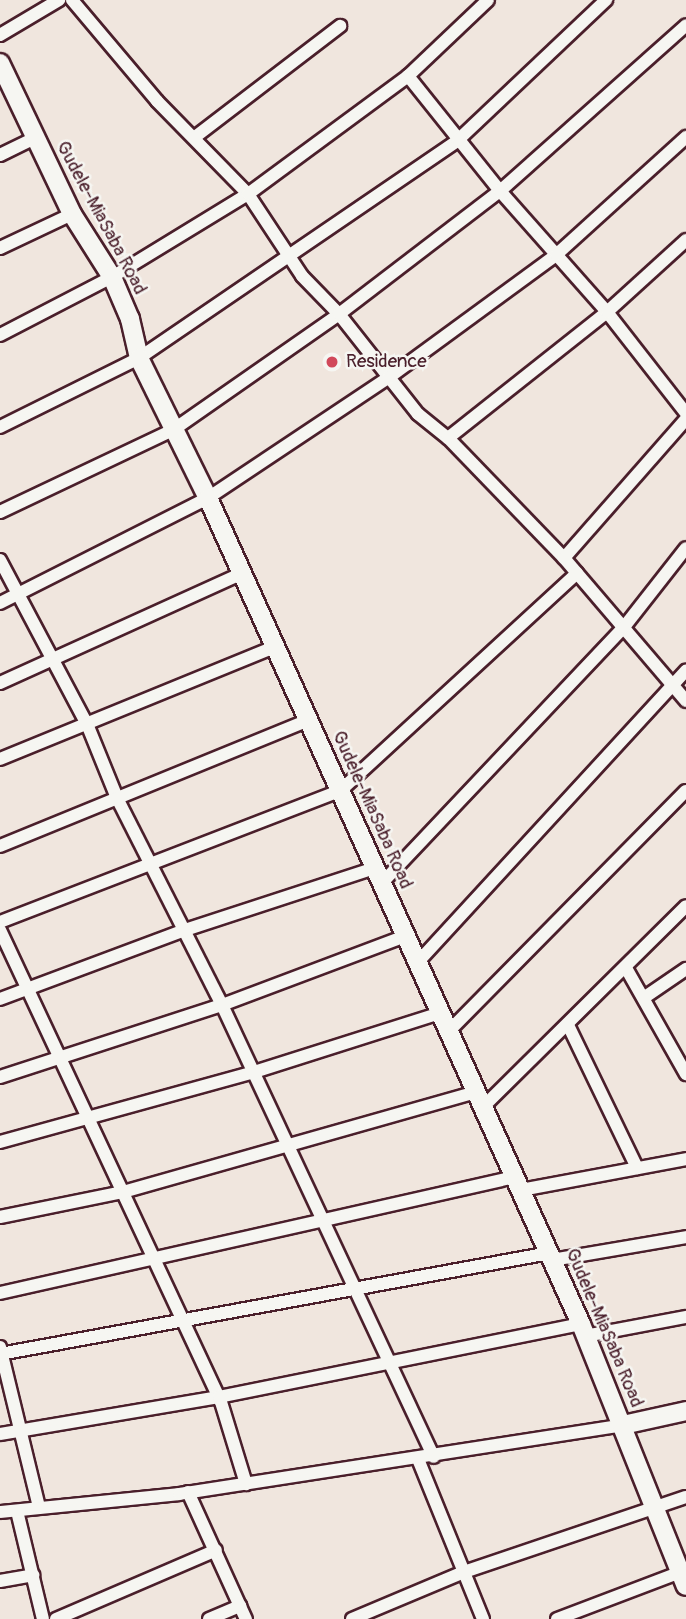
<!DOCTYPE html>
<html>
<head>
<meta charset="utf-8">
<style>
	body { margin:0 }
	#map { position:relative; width:686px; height:1619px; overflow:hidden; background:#f0e6de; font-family:Pangolin,sans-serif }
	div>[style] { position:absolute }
	.roads { filter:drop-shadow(2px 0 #4a1f2b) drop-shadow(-2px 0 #4a1f2b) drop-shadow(0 2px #4a1f2b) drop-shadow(0 -2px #4a1f2b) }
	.street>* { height:12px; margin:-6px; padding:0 6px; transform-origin:6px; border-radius:6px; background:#f6f6f2 }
	.secondary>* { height:18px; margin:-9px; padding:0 9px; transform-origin:9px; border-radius:9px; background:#f6f6f2 }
	.dots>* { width:19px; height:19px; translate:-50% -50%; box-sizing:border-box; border:4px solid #f6f6f2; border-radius:50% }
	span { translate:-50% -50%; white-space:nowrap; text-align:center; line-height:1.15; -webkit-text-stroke:5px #f6f6f2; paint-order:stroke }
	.street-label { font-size:19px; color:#4a1f2b }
	.poi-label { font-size:19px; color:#4a1f2b }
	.left { translate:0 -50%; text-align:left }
</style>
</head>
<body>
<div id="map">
	<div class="roads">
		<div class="street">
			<i style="left:72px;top:0;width:132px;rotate:49.9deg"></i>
			<i style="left:157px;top:101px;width:130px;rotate:45.6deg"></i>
			<i style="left:248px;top:194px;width:98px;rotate:56.6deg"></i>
			<i style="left:302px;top:276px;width:53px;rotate:45.8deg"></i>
			<i style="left:339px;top:314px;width:127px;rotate:51.7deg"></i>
			<i style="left:418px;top:414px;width:38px;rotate:39deg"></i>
			<i style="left:448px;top:438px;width:167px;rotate:46deg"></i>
			<i style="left:564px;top:558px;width:188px;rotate:49.5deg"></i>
			<i style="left:0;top:35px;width:69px;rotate:-30.7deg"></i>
			<i style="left:408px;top:76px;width:147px;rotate:51.3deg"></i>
			<i style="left:500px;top:191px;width:162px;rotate:48.5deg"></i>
			<i style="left:607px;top:312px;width:128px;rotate:52deg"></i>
			<i style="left:195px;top:137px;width:183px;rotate:-37.4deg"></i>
			<i style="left:0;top:155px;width:39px;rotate:-26deg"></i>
			<i style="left:0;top:248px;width:80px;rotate:-25.3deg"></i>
			<i style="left:0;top:335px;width:126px;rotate:-27.4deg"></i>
			<i style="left:112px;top:277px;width:159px;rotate:-31.4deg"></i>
			<i style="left:248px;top:194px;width:199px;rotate:-36.4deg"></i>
			<i style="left:408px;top:76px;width:110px;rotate:-43.5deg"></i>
			<i style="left:0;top:427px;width:155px;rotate:-26.4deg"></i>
			<i style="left:139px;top:358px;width:386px;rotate:-34.3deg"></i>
			<i style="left:458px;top:140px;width:204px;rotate:-43.4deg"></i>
			<i style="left:448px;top:438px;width:203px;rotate:-38.4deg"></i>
			<i style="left:607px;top:312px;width:107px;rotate:-42.3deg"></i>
			<i style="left:0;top:512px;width:191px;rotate:-25.4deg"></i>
			<i style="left:173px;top:430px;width:203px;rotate:-34.9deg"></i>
			<i style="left:339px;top:314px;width:203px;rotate:-37.4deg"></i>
			<i style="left:500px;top:191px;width:249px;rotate:-41.7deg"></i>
			<i style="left:564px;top:558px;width:185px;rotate:-48.7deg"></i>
			<i style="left:0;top:560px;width:186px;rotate:62.1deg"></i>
			<i style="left:87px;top:724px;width:80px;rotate:67.9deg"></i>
			<i style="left:117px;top:798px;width:232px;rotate:63.1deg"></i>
			<i style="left:222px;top:1005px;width:499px;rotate:64.9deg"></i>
			<i style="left:0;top:603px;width:233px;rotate:-26.8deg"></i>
			<i style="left:208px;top:498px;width:216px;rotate:-33.7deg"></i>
			<i style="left:388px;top:378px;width:208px;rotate:-36.2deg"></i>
			<i style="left:556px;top:255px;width:176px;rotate:-42.2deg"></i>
			<i style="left:0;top:683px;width:264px;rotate:-24.4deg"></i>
			<i style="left:0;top:759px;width:296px;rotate:-22.2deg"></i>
			<i style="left:0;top:846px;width:333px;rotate:-22.2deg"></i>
			<i style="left:382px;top:883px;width:352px;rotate:-46.6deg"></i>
			<i style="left:624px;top:627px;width:100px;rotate:-51.9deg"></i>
			<i style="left:0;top:922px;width:364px;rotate:-21.1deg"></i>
			<i style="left:340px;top:791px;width:322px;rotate:-42.6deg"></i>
			<i style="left:0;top:930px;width:521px;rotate:64.91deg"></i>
			<i style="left:221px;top:1402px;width:86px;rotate:73deg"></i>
			<i style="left:418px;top:962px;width:396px;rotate:-47.4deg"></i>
			<i style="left:626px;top:968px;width:122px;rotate:60.5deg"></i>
			<i style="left:645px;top:997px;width:50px;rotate:-34.3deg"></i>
			<i style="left:0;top:999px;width:197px;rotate:-20.5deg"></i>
			<i style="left:185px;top:930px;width:200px;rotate:-18.1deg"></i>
			<i style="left:568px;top:1025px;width:159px;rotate:64.2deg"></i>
			<i style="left:449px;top:1031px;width:337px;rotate:-45.4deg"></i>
			<i style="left:0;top:1077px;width:233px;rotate:-18deg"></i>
			<i style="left:222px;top:1005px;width:197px;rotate:-20.6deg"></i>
			<i style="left:482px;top:1108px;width:287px;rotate:-44.7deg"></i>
			<i style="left:0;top:1142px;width:260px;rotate:-15.4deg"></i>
			<i style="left:251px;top:1073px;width:198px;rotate:-17.6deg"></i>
			<i style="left:521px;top:1190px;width:168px;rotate:-10.6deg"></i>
			<i style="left:0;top:1217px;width:126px;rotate:-11.5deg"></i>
			<i style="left:123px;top:1192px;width:367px;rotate:-15.8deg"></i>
			<i style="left:552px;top:1260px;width:136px;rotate:-9.7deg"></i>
			<i style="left:0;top:1293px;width:528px;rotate:-12.69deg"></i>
			<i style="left:585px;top:1336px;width:103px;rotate:-10.7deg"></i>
			<i style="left:0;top:1347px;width:165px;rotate:76.3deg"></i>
			<i style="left:0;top:1354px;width:558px;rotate:-10.42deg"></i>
			<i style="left:0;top:1434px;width:222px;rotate:-9.6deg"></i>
			<i style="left:219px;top:1397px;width:369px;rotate:-11.4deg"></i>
			<i style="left:418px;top:1459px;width:173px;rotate:67.9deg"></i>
			<i style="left:188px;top:1492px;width:140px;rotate:65.5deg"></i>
			<i style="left:17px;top:1511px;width:111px;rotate:76.5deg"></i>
			<i style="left:0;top:1512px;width:180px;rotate:-5.7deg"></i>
			<i style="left:179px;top:1494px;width:449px;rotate:-8.8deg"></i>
			<i style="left:0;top:1581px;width:34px;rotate:-10deg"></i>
			<i style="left:56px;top:1619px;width:174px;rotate:-23.3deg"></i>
			<i style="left:209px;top:1619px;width:34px;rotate:-23deg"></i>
			<i style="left:352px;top:1619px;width:121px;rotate:-22.8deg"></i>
			<i style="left:464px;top:1572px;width:234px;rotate:-18.7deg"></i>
			<i style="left:557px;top:1619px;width:138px;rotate:-20.8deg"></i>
		</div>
		<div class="secondary">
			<i style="left:0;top:63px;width:167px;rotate:64.5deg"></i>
			<i style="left:72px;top:214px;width:75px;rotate:57.6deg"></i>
			<i style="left:112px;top:277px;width:46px;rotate:66.8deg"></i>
			<i style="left:130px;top:319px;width:40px;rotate:77deg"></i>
			<i style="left:139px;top:358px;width:156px;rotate:63.8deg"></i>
			<i style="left:208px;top:498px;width:906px;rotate:65.7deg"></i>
			<i style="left:581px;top:1324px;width:282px;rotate:68.2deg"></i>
			<i style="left:623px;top:1425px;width:65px;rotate:-12.5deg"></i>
		</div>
	</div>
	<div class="dots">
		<i style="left:332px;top:362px;background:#d1495b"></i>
	</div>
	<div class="street-label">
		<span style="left:101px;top:218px;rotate:62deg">Gudele-MiaSaba Road</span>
		<span style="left:372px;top:810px;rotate:66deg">Gudele-MiaSaba Road</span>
		<span style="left:604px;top:1328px;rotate:67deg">Gudele-MiaSaba Road</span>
	</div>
	<div class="poi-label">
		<span class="left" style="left:346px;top:362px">Residence</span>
	</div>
</div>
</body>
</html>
